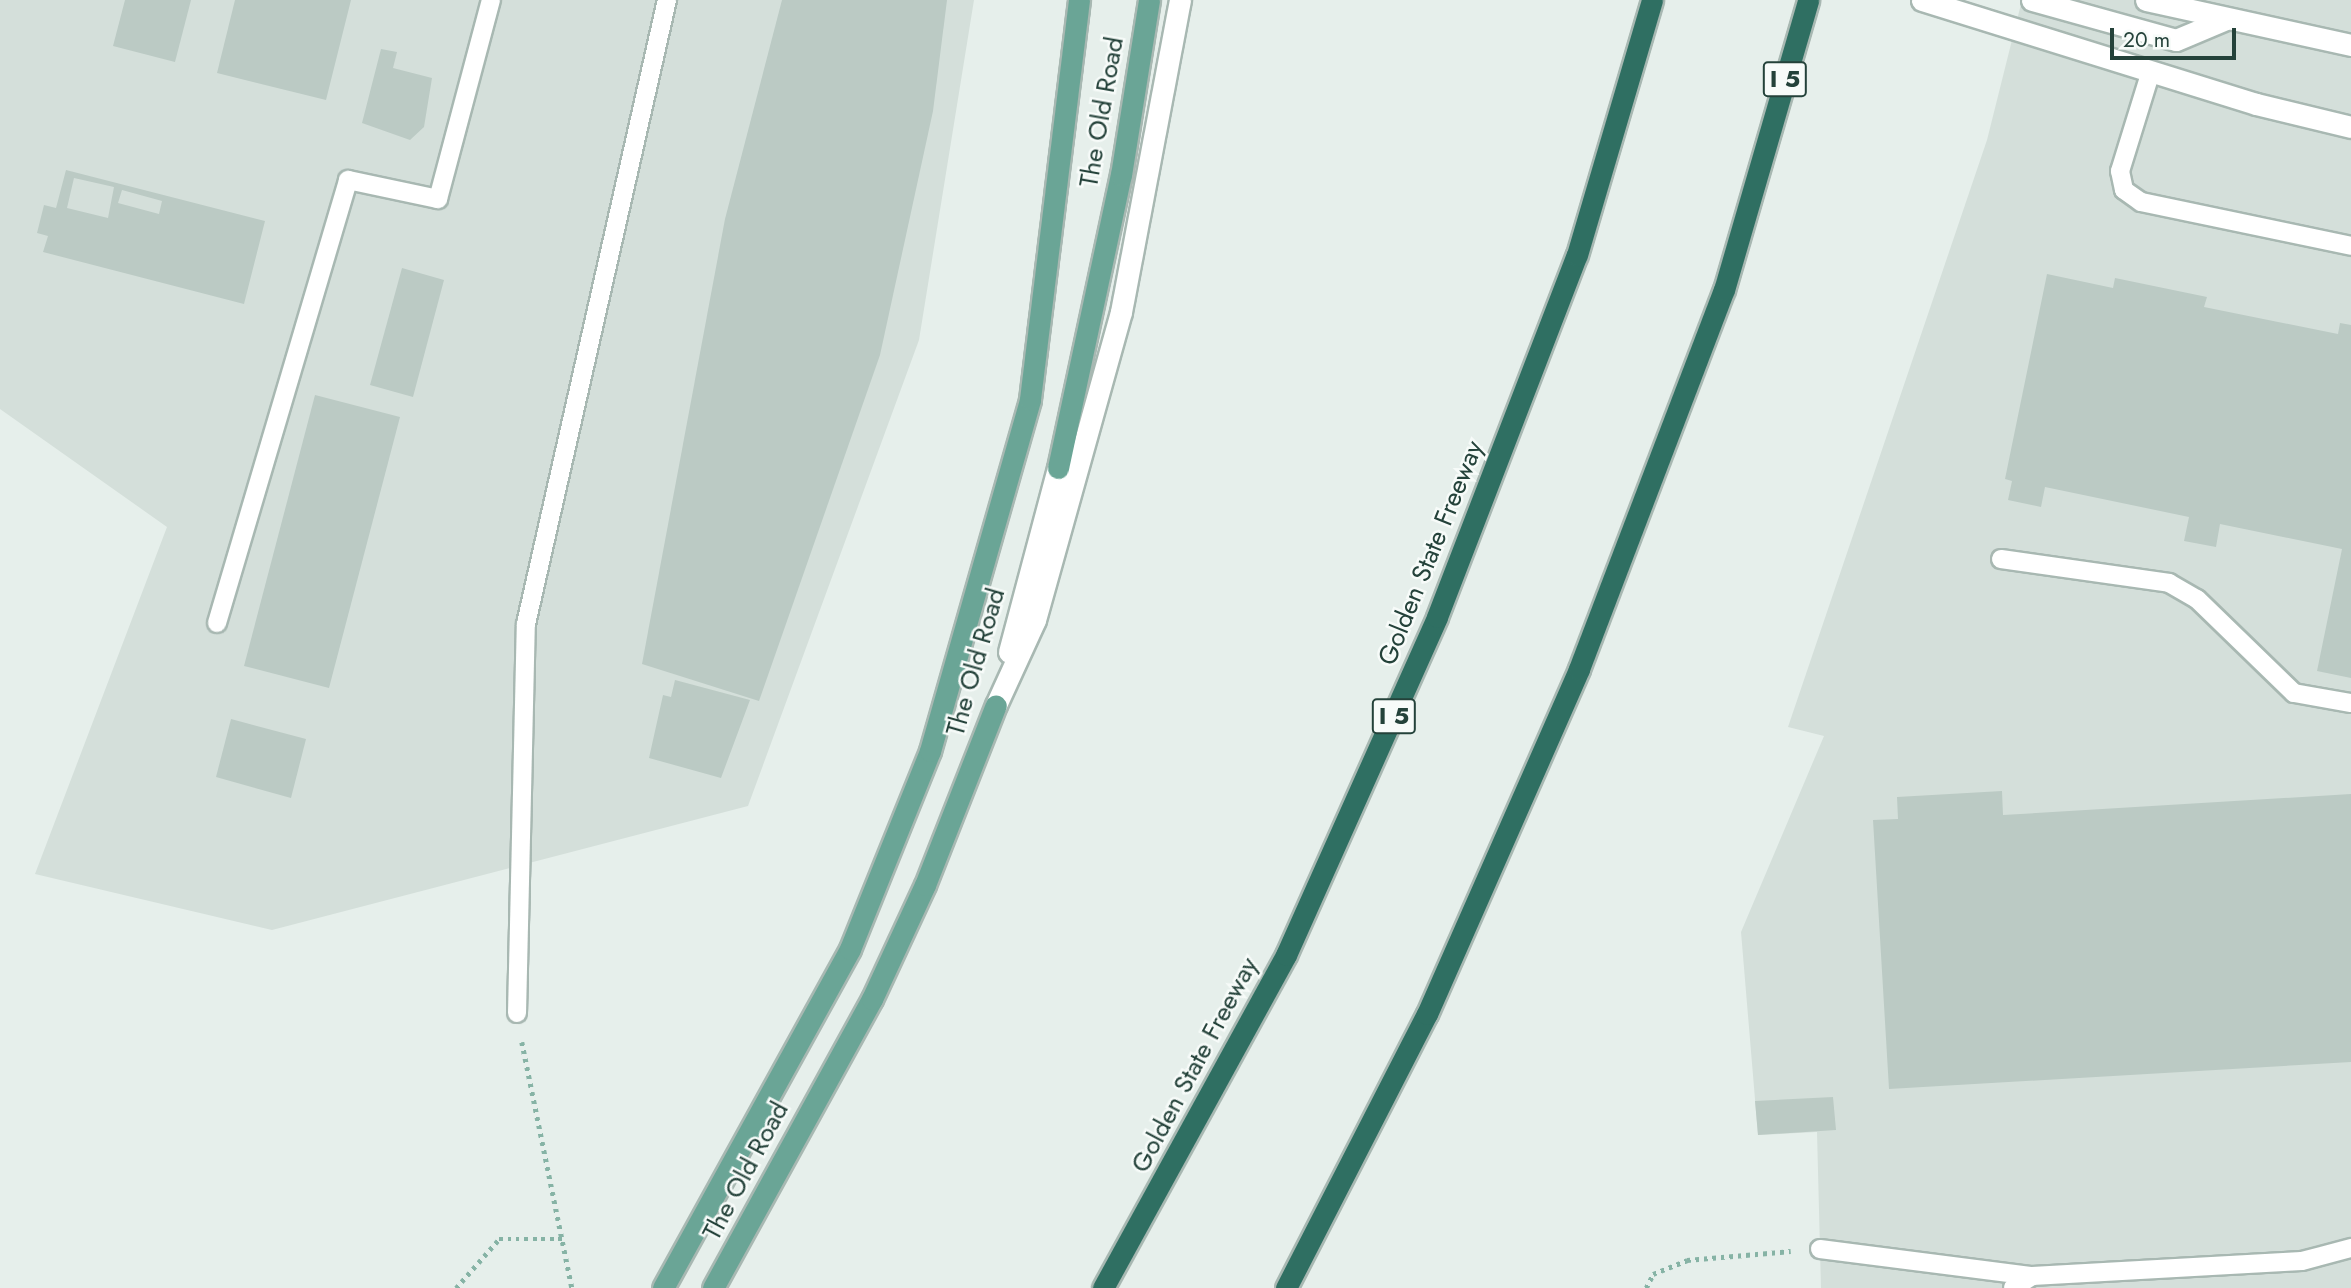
<!DOCTYPE html>
<html>
<head>
<meta charset="utf-8">
<style>
	body { margin:0 }
	#map { position:relative; width:2351px; height:1288px; overflow:hidden; background:#e6efeb; font-family:Jost,sans-serif }
	div>[style] { position:absolute }
	.built>* { inset:0; background:#d4dfda }
	.building>* { inset:0; background:#bbcac4 }
	.path>* { height:4.5px; margin-top:-2.25px; transform-origin:0; background:repeating-linear-gradient(90deg,#86b3a5 0 3.5px,transparent 0 8.5px) }
	.roads { filter:drop-shadow(2px 0 #a8b8b2) drop-shadow(-2px 0 #a8b8b2) drop-shadow(0 2px #a8b8b2) drop-shadow(0 -2px #a8b8b2) }
	.service>* { height:18px; margin:-9px; padding:0 9px; transform-origin:9px; border-radius:9px; background:#fff }
	.secondary>* { height:21px; margin:-10.5px; padding:0 10.5px; transform-origin:10.5px; border-radius:10.5px; background:#fff }
	.primary>* { height:21px; margin:-10.5px; padding:0 10.5px; transform-origin:10.5px; border-radius:10.5px; background:#6aa596 }
	.motorway>* { height:21px; margin:-10.5px; padding:0 10.5px; transform-origin:10.5px; border-radius:10.5px; background:#2f6f62 }
	span { translate:-50% -50%; white-space:nowrap; text-align:center; line-height:1.15; -webkit-text-stroke:5px #f7fbf9; paint-order:stroke }
	.shield-label span { padding:2px 5px; background:#f7fbf9; border:2px solid; border-radius:5px; -webkit-text-stroke-width:0 }
	.shield-label { font-size:24px; color:#24423a; font-weight:700 }
	.street-label { font-size:26px; color:#24423a }
	.scale { position:absolute; left:2110px; top:28px; width:126px; height:32px; box-sizing:border-box; border:4px solid #24423a; border-top:0; padding-left:9px; font-size:21px; line-height:24px; white-space:nowrap; color:#24423a; -webkit-text-stroke:5px #f7fbf9; paint-order:stroke }
</style>
</head>
<body>
<div id="map">
	<div class="built">
		<i style="clip-path:polygon(0 0,974px 0,919px 340px,748px 806px,272px 930px,35px 874px,167px 527px,0 409px)"></i>
		<i style="clip-path:polygon(2022px 0,2351px 0,2351px 1288px,1821px 1288px,1817px 1132px,1758px 1135px,1741px 932px,1824px 736px,1788px 727px,1987px 140px)"></i>
	</div>
	<div class="building">
		<i style="clip-path:polygon(125px 0,191px 0,175px 62px,113px 46px)"></i>
		<i style="clip-path:polygon(235px 0,351px 0,326px 100px,217px 73px)"></i>
		<i style="clip-path:polygon(782px 0,947px 0,933px 111px,880px 355px,759px 701px,642px 664px,725px 219px)"></i>
		<i style="clip-path:polygon(381px 49px,397px 52px,393px 68px,432px 78px,424px 127px,410px 140px,362px 123px)"></i>
		<i style="clip-path:polygon(evenodd,66px 170px,265px 221px,244px 304px,43px 252px,48px 236px,37px 233px,44px 205px,56px 208px,66px 170px,74px 178px,114px 187px,108px 218px,67px 208px,74px 178px,66px 170px,122px 190px,162px 201px,159px 214px,118px 203px,122px 190px)"></i>
		<i style="clip-path:polygon(402px 268px,444px 280px,413px 397px,370px 385px)"></i>
		<i style="clip-path:polygon(2047px 274px,2113px 288px,2115px 278px,2207px 297px,2204px 307px,2338px 334px,2340px 323px,2351px 325px,2351px 678px,2317px 671px,2342px 549px,2220px 524px,2216px 547px,2184px 541px,2189px 517px,2045px 487px,2041px 507px,2008px 500px,2012px 481px,2005px 479px)"></i>
		<i style="clip-path:polygon(315px 395px,400px 417px,329px 688px,244px 666px)"></i>
		<i style="clip-path:polygon(675px 680px,750px 700px,721px 778px,649px 758px,663px 695px,671px 697px)"></i>
		<i style="clip-path:polygon(231px 719px,306px 739px,291px 798px,216px 777px)"></i>
		<i style="clip-path:polygon(2002px 791px,2003px 815px,2351px 794px,2351px 1062px,1889px 1089px,1873px 820px,1898px 819px,1897px 797px)"></i>
		<i style="clip-path:polygon(1833px 1097px,1836px 1130px,1758px 1135px,1755px 1101px)"></i>
	</div>
	<div class="path">
		<i style="left:522px;top:1042px;width:251px;rotate:78.5deg"></i>
		<i style="left:456px;top:1288px;width:65px;rotate:-48.7deg"></i>
		<i style="left:499px;top:1239px;width:65px"></i>
		<i style="left:1646px;top:1288px;width:16px;rotate:-63deg"></i>
		<i style="left:1653px;top:1274px;width:37px;rotate:-22deg"></i>
		<i style="left:1687px;top:1260px;width:104px;rotate:-4.9deg"></i>
	</div>
	<div class="roads">
		<div class="service">
			<i style="left:2151px;top:71px;width:105px;rotate:107.2deg"></i>
			<i style="left:2120px;top:171px;width:19px;rotate:78deg"></i>
			<i style="left:2124px;top:190px;width:21px;rotate:35deg"></i>
			<i style="left:2141px;top:202px;width:215px;rotate:11.8deg"></i>
			<i style="left:2001px;top:559px;width:170px;rotate:8.1deg"></i>
			<i style="left:2169px;top:583px;width:32px;rotate:30deg"></i>
			<i style="left:2197px;top:599px;width:135px;rotate:44.1deg"></i>
			<i style="left:2294px;top:693px;width:58px;rotate:10deg"></i>
			<i style="left:217px;top:623px;width:462px;rotate:-73.5deg"></i>
			<i style="left:348px;top:180px;width:92px;rotate:11.9deg"></i>
			<i style="left:438px;top:199px;width:206px;rotate:-75.1deg"></i>
			<i style="left:517px;top:1013px;width:389px;rotate:-88.7deg"></i>
			<i style="left:526px;top:624px;width:640px;rotate:-77.27deg"></i>
			<i style="left:1820px;top:1249px;width:214px;rotate:7.3deg"></i>
			<i style="left:2013px;top:1288px;width:22px;rotate:-32deg"></i>
			<i style="left:2032px;top:1276px;width:270px;rotate:-3.2deg"></i>
			<i style="left:2302px;top:1261px;width:51px;rotate:-14.9deg"></i>
		</div>
		<div class="secondary">
			<i style="left:1922px;top:0;width:350px;rotate:17.3deg"></i>
			<i style="left:2256px;top:104px;width:98px;rotate:13.6deg"></i>
			<i style="left:2032px;top:0;width:149px;rotate:15.5deg"></i>
			<i style="left:2176px;top:40px;width:54px;rotate:-22.8deg"></i>
			<i style="left:2146px;top:0;width:210px;rotate:12.4deg"></i>
			<i style="left:1009px;top:652px;width:190px;rotate:-75.1deg"></i>
			<i style="left:996px;top:705px;width:94px;rotate:-65.4deg"></i>
			<i style="left:1035px;top:620px;width:320px;rotate:-74.4deg"></i>
			<i style="left:1121px;top:312px;width:318px;rotate:-79.3deg"></i>
		</div>
		<div class="primary">
			<i style="left:1058px;top:468px;width:300px;rotate:-77.9deg"></i>
			<i style="left:1121px;top:175px;width:177px;rotate:-80.9deg"></i>
			<i style="left:663px;top:1288px;width:387px;rotate:-61.1deg"></i>
			<i style="left:850px;top:949px;width:214px;rotate:-68deg"></i>
			<i style="left:930px;top:751px;width:366px;rotate:-74.1deg"></i>
			<i style="left:1030px;top:399px;width:402px;rotate:-83deg"></i>
			<i style="left:713px;top:1288px;width:330px;rotate:-61.2deg"></i>
			<i style="left:872px;top:999px;width:126px;rotate:-65.1deg"></i>
			<i style="left:925px;top:885px;width:193px;rotate:-68.5deg"></i>
		</div>
		<div class="motorway">
			<i style="left:1103px;top:1288px;width:380px;rotate:-61.2deg"></i>
			<i style="left:1286px;top:955px;width:370px;rotate:-65.9deg"></i>
			<i style="left:1437px;top:617px;width:388px;rotate:-68.9deg"></i>
			<i style="left:1577px;top:255px;width:266px;rotate:-73.6deg"></i>
			<i style="left:1286px;top:1288px;width:308px;rotate:-62.8deg"></i>
			<i style="left:1427px;top:1014px;width:377px;rotate:-66.2deg"></i>
			<i style="left:1579px;top:669px;width:406px;rotate:-69.1deg"></i>
			<i style="left:1724px;top:290px;width:302px;rotate:-73.8deg"></i>
		</div>
	</div>
	<div class="shield-label">
		<span style="left:1785px;top:79px">I 5</span>
		<span style="left:1394px;top:716px">I 5</span>
	</div>
	<div class="street-label">
		<span style="left:1102px;top:112px;rotate:-80deg">The Old Road</span>
		<span style="left:1431px;top:553px;rotate:-68deg">Golden State Freeway</span>
		<span style="left:976px;top:662px;rotate:-74deg">The Old Road</span>
		<span style="left:1195px;top:1065px;rotate:-62deg">Golden State Freeway</span>
		<span style="left:746px;top:1171px;rotate:-62deg">The Old Road</span>
	</div>
	<div class="scale">20 m</div>
</div>
</body>
</html>
